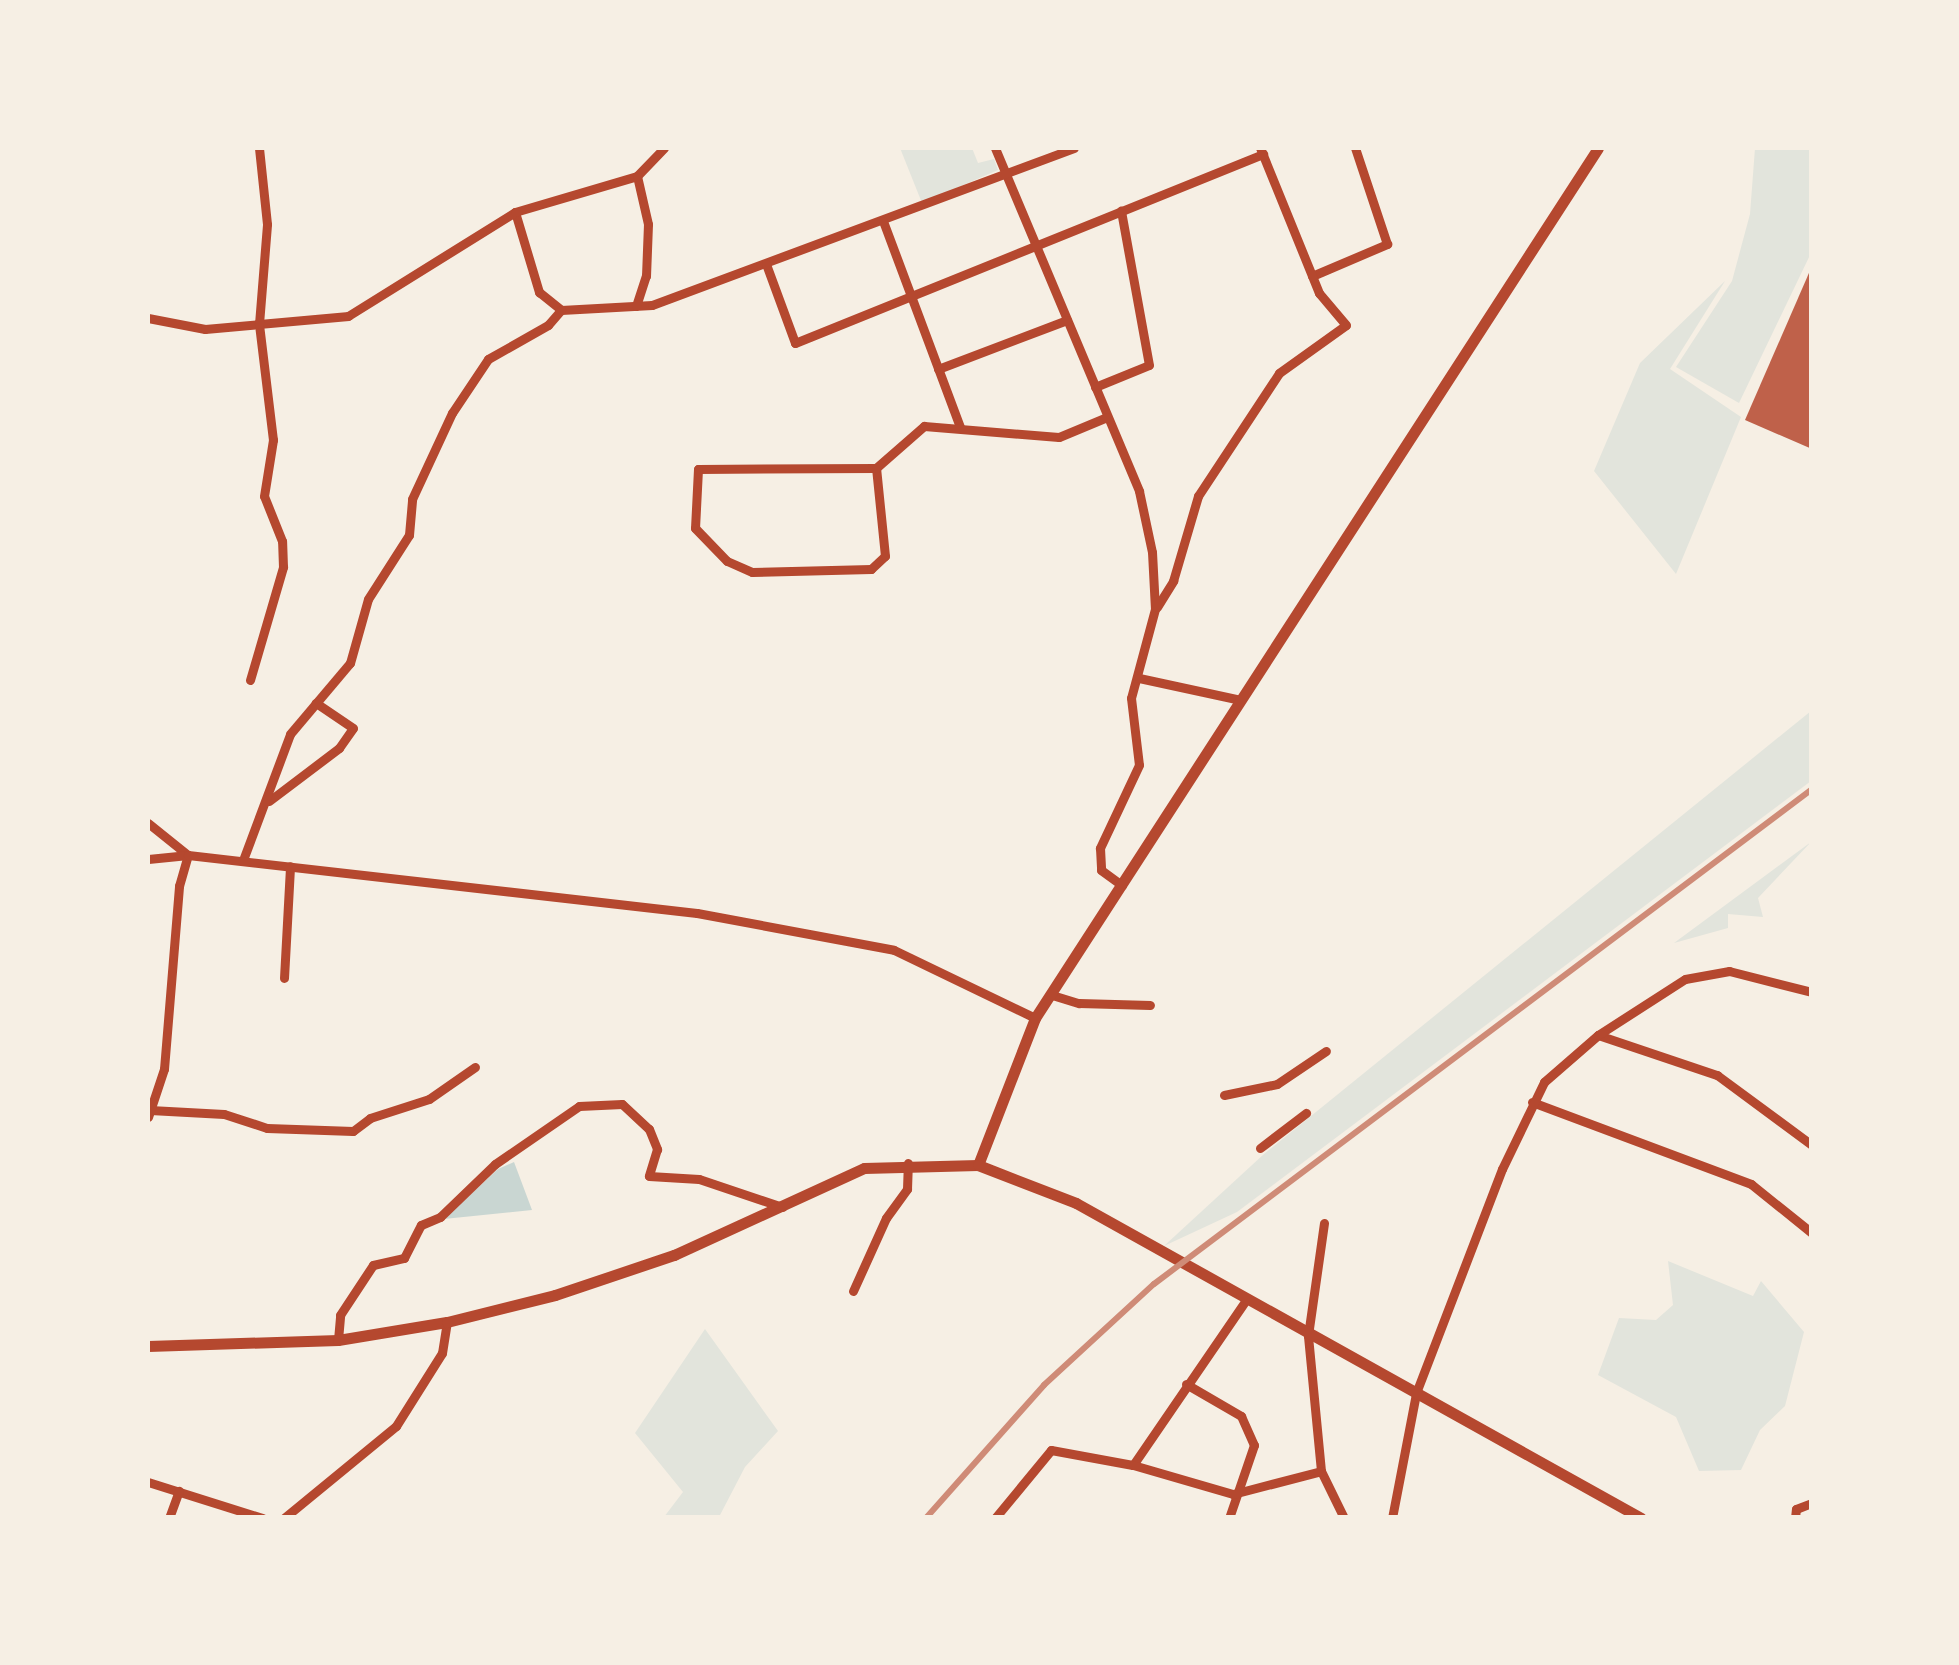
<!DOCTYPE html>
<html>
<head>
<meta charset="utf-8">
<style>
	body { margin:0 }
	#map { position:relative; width:1959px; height:1665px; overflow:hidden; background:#f6efe4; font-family:"Varela Round",sans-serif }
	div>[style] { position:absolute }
	.green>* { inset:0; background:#e2e4dc }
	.water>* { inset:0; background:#c9d6d2 }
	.building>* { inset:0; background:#bf614a }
	.minor>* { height:9px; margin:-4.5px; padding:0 4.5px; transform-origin:4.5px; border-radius:4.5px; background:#b5482f }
	.tertiary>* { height:11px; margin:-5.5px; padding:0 5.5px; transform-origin:5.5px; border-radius:5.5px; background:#b5482f }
	.rail>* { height:6px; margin:-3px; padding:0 3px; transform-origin:3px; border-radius:3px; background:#cf8b77 }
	span { translate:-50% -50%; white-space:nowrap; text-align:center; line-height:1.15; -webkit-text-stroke:8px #f6efe4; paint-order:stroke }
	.frame { position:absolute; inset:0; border:150px solid #f6efe4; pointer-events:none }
</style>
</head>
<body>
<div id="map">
	<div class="green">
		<i style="clip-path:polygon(900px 148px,972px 148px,978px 163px,994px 159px,998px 170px,922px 203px)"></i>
		<i style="clip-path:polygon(1755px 148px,1811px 148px,1811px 253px,1739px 403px,1676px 367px,1732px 281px,1750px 214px)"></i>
		<i style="clip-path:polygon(1725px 281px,1670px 369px,1741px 417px,1676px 574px,1594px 471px,1640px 363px)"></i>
		<i style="clip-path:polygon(1811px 711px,1811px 781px,1237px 1212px,1164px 1246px,1264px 1154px)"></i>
		<i style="clip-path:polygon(1811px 842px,1758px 898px,1763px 917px,1728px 914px,1728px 928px,1674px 943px)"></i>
		<i style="clip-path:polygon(1668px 1261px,1753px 1296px,1761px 1281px,1804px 1332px,1785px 1406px,1760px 1430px,1741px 1470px,1699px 1471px,1676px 1417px,1598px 1375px,1619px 1318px,1656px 1320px,1673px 1305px)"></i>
		<i style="clip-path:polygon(705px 1329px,778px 1431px,745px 1467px,719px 1517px,664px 1517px,683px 1492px,635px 1433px)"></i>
	</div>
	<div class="water">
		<i style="clip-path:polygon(514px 1162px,532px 1210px,444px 1219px,498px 1169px)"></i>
	</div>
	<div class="building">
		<i style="clip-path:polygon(1812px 266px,1812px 449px,1745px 420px)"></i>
	</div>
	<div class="minor">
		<i style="left:995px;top:148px;width:372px;rotate:67.2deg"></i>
		<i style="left:1139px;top:491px;width:62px;rotate:78deg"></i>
		<i style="left:1152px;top:552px;width:57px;rotate:87deg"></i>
		<i style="left:1155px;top:609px;width:92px;rotate:105.1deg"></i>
		<i style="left:1131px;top:698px;width:67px;rotate:83.2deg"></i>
		<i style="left:1139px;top:765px;width:92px;rotate:115.2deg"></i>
		<i style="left:1100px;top:848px;width:22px;rotate:87deg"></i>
		<i style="left:1101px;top:870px;width:26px;rotate:36deg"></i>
		<i style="left:515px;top:212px;width:84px;rotate:73.3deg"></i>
		<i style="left:539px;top:292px;width:28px;rotate:39deg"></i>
		<i style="left:561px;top:310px;width:91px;rotate:-3.1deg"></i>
		<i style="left:652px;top:305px;width:450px;rotate:-20.4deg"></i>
		<i style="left:883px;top:221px;width:220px;rotate:69.5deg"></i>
		<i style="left:766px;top:264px;width:84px;rotate:69.8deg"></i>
		<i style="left:795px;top:343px;width:505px;rotate:-21.99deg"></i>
		<i style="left:1312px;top:276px;width:82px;rotate:-23.1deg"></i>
		<i style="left:1387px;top:244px;width:101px;rotate:-108.4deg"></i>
		<i style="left:636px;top:306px;width:32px;rotate:-72deg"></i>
		<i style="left:646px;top:276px;width:52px;rotate:-87.8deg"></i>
		<i style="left:648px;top:224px;width:49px;rotate:-102.9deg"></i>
		<i style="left:148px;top:318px;width:58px;rotate:10.9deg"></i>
		<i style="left:205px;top:329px;width:144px;rotate:-5.2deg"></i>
		<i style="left:348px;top:316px;width:197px;rotate:-31.9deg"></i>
		<i style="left:515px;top:212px;width:127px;rotate:-16.4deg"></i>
		<i style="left:637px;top:176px;width:39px;rotate:-46deg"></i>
		<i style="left:938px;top:369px;width:138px;rotate:-20.8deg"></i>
		<i style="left:1095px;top:387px;width:58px;rotate:-22.2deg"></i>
		<i style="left:1149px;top:365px;width:157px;rotate:-100.3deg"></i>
		<i style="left:876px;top:468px;width:178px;rotate:179.7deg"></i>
		<i style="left:698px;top:469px;width:59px;rotate:92.9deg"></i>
		<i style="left:695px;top:528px;width:46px;rotate:45.9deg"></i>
		<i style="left:727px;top:561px;width:27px;rotate:24deg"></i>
		<i style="left:752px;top:572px;width:119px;rotate:-1.4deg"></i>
		<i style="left:871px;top:569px;width:19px;rotate:-43deg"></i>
		<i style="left:885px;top:556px;width:88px;rotate:-95.8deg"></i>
		<i style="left:876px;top:468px;width:64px;rotate:-41.2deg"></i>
		<i style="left:924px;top:426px;width:135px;rotate:4.7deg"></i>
		<i style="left:1059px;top:437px;width:52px;rotate:-22.6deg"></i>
		<i style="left:1157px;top:607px;width:31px;rotate:-58deg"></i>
		<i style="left:1173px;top:581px;width:89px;rotate:-73.6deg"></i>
		<i style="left:1198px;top:496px;width:147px;rotate:-56.6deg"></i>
		<i style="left:1279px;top:373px;width:82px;rotate:-35.6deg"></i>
		<i style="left:1346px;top:325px;width:42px;rotate:-130.2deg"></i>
		<i style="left:1319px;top:293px;width:157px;rotate:-112.1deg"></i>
		<i style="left:1139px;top:678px;width:104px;rotate:12.2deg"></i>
		<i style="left:250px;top:680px;width:118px;rotate:-73.7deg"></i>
		<i style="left:283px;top:567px;width:26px;rotate:-92deg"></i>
		<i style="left:282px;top:541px;width:48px;rotate:-111.8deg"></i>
		<i style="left:264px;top:496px;width:57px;rotate:-80.9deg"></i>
		<i style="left:273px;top:440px;width:117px;rotate:-96.9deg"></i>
		<i style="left:259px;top:324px;width:100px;rotate:-85.4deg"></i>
		<i style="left:267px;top:224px;width:76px;rotate:-96deg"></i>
		<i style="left:269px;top:801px;width:88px;rotate:-37.1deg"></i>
		<i style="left:339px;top:748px;width:24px;rotate:-55deg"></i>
		<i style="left:353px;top:728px;width:45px;rotate:-146deg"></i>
		<i style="left:148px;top:823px;width:51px;rotate:38.7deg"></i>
		<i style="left:188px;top:855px;width:40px;rotate:174.3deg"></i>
		<i style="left:243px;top:860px;width:134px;rotate:-69.5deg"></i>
		<i style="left:290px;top:734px;width:93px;rotate:-49.8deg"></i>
		<i style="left:350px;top:663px;width:66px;rotate:-74.3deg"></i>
		<i style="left:368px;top:599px;width:76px;rotate:-57.4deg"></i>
		<i style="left:409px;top:535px;width:36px;rotate:-85deg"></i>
		<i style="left:412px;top:499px;width:95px;rotate:-65.1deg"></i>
		<i style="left:452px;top:413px;width:65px;rotate:-56.3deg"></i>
		<i style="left:488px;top:359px;width:69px;rotate:-29.5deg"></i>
		<i style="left:548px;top:325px;width:20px;rotate:-49deg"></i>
		<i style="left:284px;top:978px;width:112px;rotate:-86.9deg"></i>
		<i style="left:1052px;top:995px;width:28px;rotate:17deg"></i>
		<i style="left:1079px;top:1003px;width:71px;rotate:1.6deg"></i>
		<i style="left:1598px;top:1035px;width:126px;rotate:18.6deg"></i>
		<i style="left:1717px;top:1075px;width:118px;rotate:36.4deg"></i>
		<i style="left:1224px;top:1095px;width:54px;rotate:-11.7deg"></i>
		<i style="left:1277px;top:1084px;width:59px;rotate:-34deg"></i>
		<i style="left:1532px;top:1102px;width:234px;rotate:20.5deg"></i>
		<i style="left:1751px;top:1184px;width:78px;rotate:38.8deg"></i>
		<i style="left:150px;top:1110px;width:74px;rotate:3.1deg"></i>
		<i style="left:224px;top:1114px;width:45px;rotate:18deg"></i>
		<i style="left:267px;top:1128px;width:86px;rotate:2deg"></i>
		<i style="left:353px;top:1131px;width:21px;rotate:-37deg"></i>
		<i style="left:370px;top:1118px;width:62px;rotate:-17.9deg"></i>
		<i style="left:429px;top:1099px;width:56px;rotate:-34.8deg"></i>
		<i style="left:148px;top:1117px;width:51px;rotate:-71.6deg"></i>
		<i style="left:164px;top:1069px;width:184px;rotate:-85.3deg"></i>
		<i style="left:179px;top:886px;width:32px;rotate:-74deg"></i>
		<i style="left:188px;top:855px;width:512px;rotate:6.5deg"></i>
		<i style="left:697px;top:913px;width:200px;rotate:10.6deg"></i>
		<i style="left:894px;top:950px;width:157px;rotate:25.7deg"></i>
		<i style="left:1260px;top:1148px;width:58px;rotate:-37.3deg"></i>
		<i style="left:1324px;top:1223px;width:114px;rotate:98.1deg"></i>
		<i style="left:1308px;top:1336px;width:136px;rotate:84.5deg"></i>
		<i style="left:1321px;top:1471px;width:52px;rotate:63.9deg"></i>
		<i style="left:853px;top:1291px;width:80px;rotate:-65.7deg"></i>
		<i style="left:886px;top:1218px;width:36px;rotate:-54deg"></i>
		<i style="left:907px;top:1189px;width:26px;rotate:-88deg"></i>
		<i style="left:338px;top:1340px;width:25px;rotate:-85deg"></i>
		<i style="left:340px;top:1315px;width:60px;rotate:-56.6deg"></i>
		<i style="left:373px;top:1265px;width:32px;rotate:-13deg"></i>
		<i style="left:404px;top:1258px;width:37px;rotate:-63deg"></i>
		<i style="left:421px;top:1225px;width:21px;rotate:-23deg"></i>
		<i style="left:440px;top:1217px;width:76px;rotate:-43.9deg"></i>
		<i style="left:495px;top:1164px;width:102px;rotate:-34.6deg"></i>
		<i style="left:579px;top:1106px;width:43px;rotate:-2.7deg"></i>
		<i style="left:622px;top:1104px;width:37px;rotate:43deg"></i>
		<i style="left:649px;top:1129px;width:22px;rotate:68deg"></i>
		<i style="left:657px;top:1149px;width:28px;rotate:107deg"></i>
		<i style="left:649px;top:1176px;width:50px;rotate:3.4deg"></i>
		<i style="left:699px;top:1179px;width:88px;rotate:18.6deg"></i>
		<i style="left:1186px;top:1384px;width:64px;rotate:30.2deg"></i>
		<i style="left:1241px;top:1416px;width:32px;rotate:66deg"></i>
		<i style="left:1254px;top:1445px;width:77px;rotate:108.9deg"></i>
		<i style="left:1133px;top:1465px;width:200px;rotate:-55.6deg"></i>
		<i style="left:148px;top:1482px;width:120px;rotate:17.5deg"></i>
		<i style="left:169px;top:1518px;width:29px;rotate:-70deg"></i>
		<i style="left:284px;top:1518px;width:145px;rotate:-39.4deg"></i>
		<i style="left:396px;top:1426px;width:86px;rotate:-57.8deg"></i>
		<i style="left:442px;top:1353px;width:31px;rotate:-81deg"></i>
		<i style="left:995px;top:1518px;width:88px;rotate:-50.5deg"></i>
		<i style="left:1051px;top:1450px;width:83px;rotate:10.4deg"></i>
		<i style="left:1133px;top:1465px;width:104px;rotate:16.2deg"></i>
		<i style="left:1233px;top:1494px;width:91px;rotate:-14.6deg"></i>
		<i style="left:1392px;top:1518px;width:127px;rotate:-79.1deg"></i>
		<i style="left:1416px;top:1393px;width:240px;rotate:-69deg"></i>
		<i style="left:1502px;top:1169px;width:97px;rotate:-64.2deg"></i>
		<i style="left:1544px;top:1082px;width:72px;rotate:-41deg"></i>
		<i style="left:1598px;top:1035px;width:103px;rotate:-32.8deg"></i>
		<i style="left:1685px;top:979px;width:45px;rotate:-10.3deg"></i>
		<i style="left:1729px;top:971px;width:86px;rotate:14.2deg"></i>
		<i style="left:1795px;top:1518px;width:9px;rotate:-84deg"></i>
		<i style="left:1796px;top:1509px;width:17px;rotate:-21deg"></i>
	</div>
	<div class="tertiary">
		<i style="left:978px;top:1165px;width:158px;rotate:-68.8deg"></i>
		<i style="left:1035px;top:1018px;width:1036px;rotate:-57.09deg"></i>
		<i style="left:148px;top:1346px;width:190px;rotate:-1.8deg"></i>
		<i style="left:338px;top:1340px;width:110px;rotate:-9.4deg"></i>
		<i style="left:447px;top:1322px;width:111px;rotate:-14deg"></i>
		<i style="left:555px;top:1295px;width:126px;rotate:-18.6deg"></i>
		<i style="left:674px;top:1255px;width:209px;rotate:-24.6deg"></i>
		<i style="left:864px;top:1168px;width:114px;rotate:-1.5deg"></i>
		<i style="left:978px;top:1165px;width:105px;rotate:21.2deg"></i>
		<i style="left:1076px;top:1203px;width:647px;rotate:29.14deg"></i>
	</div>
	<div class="rail">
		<i style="left:926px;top:1518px;width:178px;rotate:-48.4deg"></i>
		<i style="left:1044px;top:1385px;width:149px;rotate:-42.6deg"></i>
		<i style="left:1154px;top:1284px;width:823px;rotate:-36.95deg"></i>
	</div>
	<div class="frame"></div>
</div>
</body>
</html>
